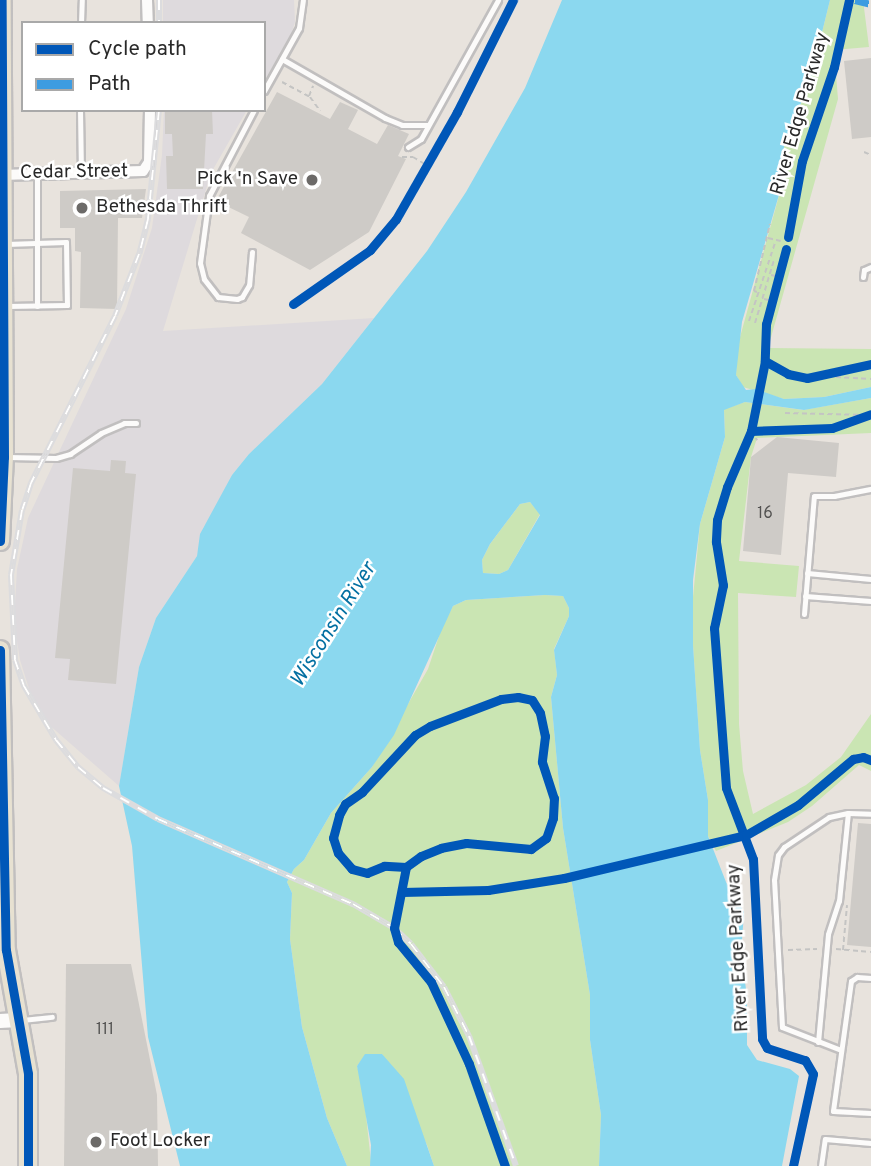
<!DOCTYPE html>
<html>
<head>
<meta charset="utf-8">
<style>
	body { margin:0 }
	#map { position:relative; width:871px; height:1166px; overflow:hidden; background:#e8e3dd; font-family:Overpass,sans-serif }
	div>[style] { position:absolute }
	.industrial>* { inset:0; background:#dedadd }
	.green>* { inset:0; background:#cae5b3 }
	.water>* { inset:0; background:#8bd8ef }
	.building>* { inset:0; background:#cecbc7 }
	.path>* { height:2px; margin-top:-1px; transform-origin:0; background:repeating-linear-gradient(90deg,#c4c4c3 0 5px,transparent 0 8.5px) }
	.roads { filter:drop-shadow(2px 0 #c1bfbf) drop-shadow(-2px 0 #c1bfbf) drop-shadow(0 2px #c1bfbf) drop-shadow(0 -2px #c1bfbf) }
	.service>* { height:5px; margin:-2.5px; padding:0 2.5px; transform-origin:2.5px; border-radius:2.5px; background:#fcfbfa }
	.minor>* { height:10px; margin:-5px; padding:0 5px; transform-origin:5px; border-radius:5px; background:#fcfbfa }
	.tertiary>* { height:14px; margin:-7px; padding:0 7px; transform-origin:7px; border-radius:7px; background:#fcfbfa }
	.primary>* { height:18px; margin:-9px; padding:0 9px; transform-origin:9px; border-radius:9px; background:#e7e1d1 }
	.rail>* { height:6px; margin-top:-3px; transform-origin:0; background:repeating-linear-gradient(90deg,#fff 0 10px,#dcdcde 0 20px); box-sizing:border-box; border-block:2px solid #dcdcde }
	.quiet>* { height:7px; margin-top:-3.5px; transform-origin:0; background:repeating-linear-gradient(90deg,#3d9ce1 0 14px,transparent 0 21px) }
	.cycleway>* { height:9px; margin:-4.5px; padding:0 4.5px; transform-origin:4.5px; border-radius:4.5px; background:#0057b8 }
	.dots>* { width:19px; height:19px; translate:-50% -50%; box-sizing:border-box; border:4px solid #fff; border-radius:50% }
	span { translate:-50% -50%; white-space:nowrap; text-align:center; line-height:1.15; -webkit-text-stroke:5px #fff; paint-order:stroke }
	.number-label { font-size:16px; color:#535251 }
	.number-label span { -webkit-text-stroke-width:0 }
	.street-label { font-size:19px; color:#292929 }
	.poi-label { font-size:19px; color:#292929 }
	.right { translate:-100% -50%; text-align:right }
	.left { translate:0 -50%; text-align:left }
	.water-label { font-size:21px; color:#0470a2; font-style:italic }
	.legend { position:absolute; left:21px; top:21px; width:245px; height:91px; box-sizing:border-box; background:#fff; border:2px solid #a9a9a9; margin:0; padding:9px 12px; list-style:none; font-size:21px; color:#292929 }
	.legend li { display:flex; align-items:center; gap:14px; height:35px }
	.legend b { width:35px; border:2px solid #a9a9a9 }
</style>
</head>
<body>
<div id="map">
	<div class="industrial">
		<i style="clip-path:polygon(163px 0,294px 0,295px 22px,290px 38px,264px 81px,264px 23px,163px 23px)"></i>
		<i style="clip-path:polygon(164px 110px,247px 110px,211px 173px,163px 331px,374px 318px,322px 384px,249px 454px,232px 475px,216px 509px,203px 528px,197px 556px,156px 618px,139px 667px,119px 786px,48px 724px,30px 692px,20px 660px,14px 622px,17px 569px,28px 518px,126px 309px,152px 228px,162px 155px)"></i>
	</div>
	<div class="green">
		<i style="clip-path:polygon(830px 0,863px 0,869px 47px,834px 50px,838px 99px,768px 348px,871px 349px,871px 387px,824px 397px,784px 399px,743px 387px,736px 375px,737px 348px,783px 181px,784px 147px,811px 77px)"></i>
		<i style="clip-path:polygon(871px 398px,871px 433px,757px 438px,751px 457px,739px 561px,799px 566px,796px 597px,738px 593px,739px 724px,743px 771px,753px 814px,806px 785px,841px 757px,871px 714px,871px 771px,859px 765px,812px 806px,788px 822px,716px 851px,708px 836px,708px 800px,700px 750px,693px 645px,693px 597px,700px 524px,725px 437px,724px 409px,745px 402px,803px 410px)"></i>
		<i style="clip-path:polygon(530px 502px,540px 514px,508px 570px,499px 574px,483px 573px,482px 560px,490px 544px,520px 504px)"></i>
		<i style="clip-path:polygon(545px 595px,563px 596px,569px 608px,569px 616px,554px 649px,557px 675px,551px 697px,563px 828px,590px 995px,590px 1040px,601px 1115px,599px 1166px,434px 1166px,427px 1145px,382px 1054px,366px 1054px,357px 1066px,363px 1087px,371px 1162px,370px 1166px,347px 1166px,327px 1118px,302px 1027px,290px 939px,292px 893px,287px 882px,294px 869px,304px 860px,331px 813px,372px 767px,428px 669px,442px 627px,453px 606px,466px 600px)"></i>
	</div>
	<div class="water">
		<i style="clip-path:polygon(evenodd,562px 0,830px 0,811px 77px,784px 147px,783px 181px,742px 322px,736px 375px,746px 390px,756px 389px,784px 399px,824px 397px,871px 387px,871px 398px,804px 410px,745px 402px,724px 410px,725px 437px,700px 524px,693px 580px,693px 645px,700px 750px,708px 800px,708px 836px,726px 882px,744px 912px,741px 954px,747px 996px,747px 1045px,757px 1060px,790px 1069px,799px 1076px,782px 1166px,599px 1166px,601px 1115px,590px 1040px,590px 995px,563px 828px,551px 697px,557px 675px,554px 650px,569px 616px,569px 608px,563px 596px,545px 595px,466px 600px,453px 606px,394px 735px,372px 767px,331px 813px,304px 860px,294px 869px,287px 882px,292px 893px,290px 939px,302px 1027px,327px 1118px,347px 1166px,180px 1166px,148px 1037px,132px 846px,119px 786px,139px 667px,156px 618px,197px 556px,200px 534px,232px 475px,249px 454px,322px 384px,427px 251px,466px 192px,525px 88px,562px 0,530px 502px,540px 515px,508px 570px,499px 574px,483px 573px,482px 560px,490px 544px,520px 504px,530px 502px)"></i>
		<i style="clip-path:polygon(365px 1054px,382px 1054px,404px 1079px,434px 1166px,370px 1166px,371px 1145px,357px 1066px)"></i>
	</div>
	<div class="building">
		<i style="clip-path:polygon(871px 58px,871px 137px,852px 139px,844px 61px)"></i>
		<i style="clip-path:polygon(277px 92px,330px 119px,340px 102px,358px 110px,348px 129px,377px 144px,388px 125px,409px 134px,398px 156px,406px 159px,369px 232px,310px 270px,241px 233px,249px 217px,216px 201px)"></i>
		<i style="clip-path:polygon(212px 110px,213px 134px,206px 134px,203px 189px,167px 189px,166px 156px,173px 156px,172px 134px,165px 134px,165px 111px)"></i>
		<i style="clip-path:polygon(146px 189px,142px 218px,118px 218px,117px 309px,80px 308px,81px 252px,75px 251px,75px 228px,60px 228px,60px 191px)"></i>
		<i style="clip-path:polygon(777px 437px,839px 443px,836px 477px,788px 473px,781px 555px,743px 551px,751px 457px)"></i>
		<i style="clip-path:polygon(111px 460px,126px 461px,125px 473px,136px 474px,116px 684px,68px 680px,70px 659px,55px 658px,73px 468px,110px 471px)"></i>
		<i style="clip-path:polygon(858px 823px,871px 824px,871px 947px,847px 945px)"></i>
		<i style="clip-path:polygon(66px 964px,131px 964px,157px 1095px,158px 1166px,64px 1166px)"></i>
	</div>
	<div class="path">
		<i style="left:282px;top:82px;width:32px;rotate:28deg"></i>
		<i style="left:310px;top:97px;width:17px;rotate:54deg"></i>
		<i style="left:309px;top:96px;width:11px;rotate:-68deg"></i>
		<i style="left:864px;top:152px;width:8px;rotate:23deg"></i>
		<i style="left:402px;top:157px;width:11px"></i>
		<i style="left:413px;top:157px;width:17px;rotate:31deg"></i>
		<i style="left:768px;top:238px;width:13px;rotate:13deg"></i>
		<i style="left:771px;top:275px;width:9px;rotate:13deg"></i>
		<i style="left:757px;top:292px;width:3px;rotate:-162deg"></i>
		<i style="left:754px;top:291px;width:69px;rotate:-76.6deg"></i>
		<i style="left:764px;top:299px;width:9px;rotate:13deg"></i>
		<i style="left:749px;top:321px;width:85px;rotate:-71.6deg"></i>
		<i style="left:755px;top:323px;width:66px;rotate:-73.2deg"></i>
		<i style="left:819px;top:376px;width:52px;rotate:3.3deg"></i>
		<i style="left:785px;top:413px;width:83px;rotate:1.4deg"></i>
		<i style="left:751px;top:431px;width:11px;rotate:56deg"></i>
		<i style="left:836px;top:949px;width:35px;rotate:5deg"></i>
		<i style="left:788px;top:950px;width:29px;rotate:-2deg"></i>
		<i style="left:843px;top:950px;width:45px;rotate:-84.9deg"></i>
	</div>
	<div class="roads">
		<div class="service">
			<i style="left:81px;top:23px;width:23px;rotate:-88deg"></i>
			<i style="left:282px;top:59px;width:119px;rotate:29.8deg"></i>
			<i style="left:385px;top:118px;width:18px;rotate:22deg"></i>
			<i style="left:402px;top:125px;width:26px"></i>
			<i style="left:264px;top:91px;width:72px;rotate:-60.9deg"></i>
			<i style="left:299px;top:28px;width:28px;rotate:-82deg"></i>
			<i style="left:80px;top:110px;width:64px;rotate:89.1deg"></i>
			<i style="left:408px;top:147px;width:15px;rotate:-32deg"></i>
			<i style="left:421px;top:139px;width:159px;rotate:-61deg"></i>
			<i style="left:6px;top:244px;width:60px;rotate:-1.9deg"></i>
			<i style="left:66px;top:242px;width:63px;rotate:89.1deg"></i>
			<i style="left:67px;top:305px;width:60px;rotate:179deg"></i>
			<i style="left:252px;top:252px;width:33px;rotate:95deg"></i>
			<i style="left:249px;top:285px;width:14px;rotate:120deg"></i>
			<i style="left:242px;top:297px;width:5px;rotate:158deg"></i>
			<i style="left:237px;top:299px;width:19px;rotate:-174deg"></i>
			<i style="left:218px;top:297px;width:23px;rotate:-128deg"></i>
			<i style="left:204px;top:279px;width:16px;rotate:-104deg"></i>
			<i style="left:200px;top:263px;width:68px;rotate:-82.3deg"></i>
			<i style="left:209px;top:196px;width:97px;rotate:-62.4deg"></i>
			<i style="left:863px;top:277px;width:7px;rotate:-82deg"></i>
			<i style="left:864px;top:270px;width:8px;rotate:-23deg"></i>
			<i style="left:37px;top:306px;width:131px;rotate:-90deg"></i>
			<i style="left:8px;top:457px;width:48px;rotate:1.2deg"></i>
			<i style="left:56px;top:458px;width:15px;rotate:-16deg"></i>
			<i style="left:70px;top:454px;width:37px;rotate:-34deg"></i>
			<i style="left:101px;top:433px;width:25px;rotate:-23deg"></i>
			<i style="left:124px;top:423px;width:12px"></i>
			<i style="left:807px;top:573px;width:64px;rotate:5.4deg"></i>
			<i style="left:805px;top:596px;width:66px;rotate:4.3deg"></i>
			<i style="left:804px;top:614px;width:118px;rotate:-85.2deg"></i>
			<i style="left:814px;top:496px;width:20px"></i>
			<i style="left:834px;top:496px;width:38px;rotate:-11deg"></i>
			<i style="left:871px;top:978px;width:14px;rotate:-176deg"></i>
			<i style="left:857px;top:977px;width:7px;rotate:146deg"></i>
			<i style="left:851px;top:981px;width:131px;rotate:97.9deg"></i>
			<i style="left:833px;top:1111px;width:38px;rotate:3deg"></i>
			<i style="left:22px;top:1020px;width:30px;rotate:-6deg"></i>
			<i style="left:818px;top:1042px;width:108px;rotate:-84.7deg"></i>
			<i style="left:828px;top:934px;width:35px;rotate:-72deg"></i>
			<i style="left:839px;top:901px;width:88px;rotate:-84.2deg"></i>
			<i style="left:841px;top:1050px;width:63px;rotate:-158.7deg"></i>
			<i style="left:782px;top:1027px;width:147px;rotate:-93.1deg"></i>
			<i style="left:774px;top:880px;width:25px;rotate:-81deg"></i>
			<i style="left:778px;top:855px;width:10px;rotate:-53deg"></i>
			<i style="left:784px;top:847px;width:54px;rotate:-33.7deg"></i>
			<i style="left:829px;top:817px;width:19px;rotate:-12deg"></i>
			<i style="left:848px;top:813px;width:23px;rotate:2deg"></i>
			<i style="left:821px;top:1166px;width:27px;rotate:-82deg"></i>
			<i style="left:825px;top:1139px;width:46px;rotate:5deg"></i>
		</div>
		<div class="minor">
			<i style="left:147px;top:0;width:23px;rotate:88deg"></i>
			<i style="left:0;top:175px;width:143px;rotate:-1.6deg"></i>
			<i style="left:143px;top:171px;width:11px;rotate:-56deg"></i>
			<i style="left:149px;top:162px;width:52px;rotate:-88.9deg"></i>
		</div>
		<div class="tertiary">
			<i style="left:0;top:1021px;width:18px;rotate:-3deg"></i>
		</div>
		<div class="primary">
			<i style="left:0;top:541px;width:84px;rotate:-87.3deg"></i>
			<i style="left:4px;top:457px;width:457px;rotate:-90.3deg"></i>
			<i style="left:0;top:650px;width:300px;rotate:88.9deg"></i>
			<i style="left:6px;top:950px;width:126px;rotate:79.9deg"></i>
			<i style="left:28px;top:1074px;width:92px;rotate:90deg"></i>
		</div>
	</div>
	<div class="rail">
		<i style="left:159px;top:0;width:23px;rotate:90deg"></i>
		<i style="left:159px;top:110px;width:110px;rotate:95.8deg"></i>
		<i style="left:148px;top:219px;width:36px;rotate:104deg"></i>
		<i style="left:139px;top:254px;width:66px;rotate:111.2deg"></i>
		<i style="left:115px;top:316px;width:187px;rotate:116.7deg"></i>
		<i style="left:31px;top:483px;width:28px;rotate:108deg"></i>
		<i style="left:22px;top:510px;width:66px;rotate:99.6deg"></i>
		<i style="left:11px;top:575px;width:85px;rotate:87.3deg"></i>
		<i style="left:15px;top:660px;width:28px;rotate:71deg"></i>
		<i style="left:24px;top:686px;width:63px;rotate:59.3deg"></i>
		<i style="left:56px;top:740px;width:35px;rotate:51deg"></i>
		<i style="left:78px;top:767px;width:33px;rotate:40deg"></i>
		<i style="left:103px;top:788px;width:63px;rotate:29.4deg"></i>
		<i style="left:158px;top:819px;width:213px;rotate:23.6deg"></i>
		<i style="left:353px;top:904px;width:48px;rotate:30.3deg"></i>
		<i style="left:394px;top:928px;width:23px;rotate:43deg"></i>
		<i style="left:411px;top:944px;width:54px;rotate:52.5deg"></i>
		<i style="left:444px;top:987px;width:55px;rotate:63deg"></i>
		<i style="left:469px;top:1036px;width:138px;rotate:70.1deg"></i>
	</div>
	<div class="quiet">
		<i style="left:855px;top:0;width:16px;rotate:14deg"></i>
	</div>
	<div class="cycleway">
		<i style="left:788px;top:237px;width:77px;rotate:-79.6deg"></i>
		<i style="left:802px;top:161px;width:99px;rotate:-71.2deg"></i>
		<i style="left:834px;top:67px;width:69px;rotate:-77.4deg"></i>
		<i style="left:786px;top:249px;width:78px;rotate:104.9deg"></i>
		<i style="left:766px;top:324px;width:37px;rotate:92deg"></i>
		<i style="left:765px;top:361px;width:71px;rotate:101.3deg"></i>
		<i style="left:751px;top:431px;width:61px;rotate:113.2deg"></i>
		<i style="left:727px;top:487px;width:34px;rotate:107deg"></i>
		<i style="left:717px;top:520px;width:22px;rotate:93deg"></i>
		<i style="left:716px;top:542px;width:44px;rotate:80.8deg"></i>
		<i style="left:723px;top:585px;width:44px;rotate:101.8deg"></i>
		<i style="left:714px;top:628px;width:160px;rotate:85.7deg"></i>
		<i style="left:726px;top:788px;width:76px;rotate:69.2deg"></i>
		<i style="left:753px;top:859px;width:180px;rotate:87.1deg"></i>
		<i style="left:762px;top:1039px;width:10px;rotate:61deg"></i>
		<i style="left:767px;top:1048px;width:40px;rotate:18deg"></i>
		<i style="left:805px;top:1060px;width:16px;rotate:60deg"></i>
		<i style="left:813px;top:1074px;width:94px;rotate:102.3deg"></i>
		<i style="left:293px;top:304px;width:94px;rotate:-35deg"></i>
		<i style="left:370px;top:250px;width:40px;rotate:-50deg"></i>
		<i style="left:396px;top:219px;width:123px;rotate:-60.3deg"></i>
		<i style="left:457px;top:112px;width:125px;rotate:-63.4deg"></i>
		<i style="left:765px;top:361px;width:26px;rotate:29deg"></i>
		<i style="left:788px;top:374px;width:19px;rotate:12deg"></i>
		<i style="left:807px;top:378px;width:66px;rotate:-12.3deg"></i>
		<i style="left:751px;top:431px;width:81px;rotate:-2.1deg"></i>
		<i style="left:832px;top:428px;width:41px;rotate:-19.7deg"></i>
		<i style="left:0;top:541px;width:84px;rotate:-87.3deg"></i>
		<i style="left:4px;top:457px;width:457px;rotate:-90.3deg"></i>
		<i style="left:0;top:650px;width:300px;rotate:88.9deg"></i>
		<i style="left:6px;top:950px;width:126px;rotate:79.9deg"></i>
		<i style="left:28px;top:1074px;width:92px;rotate:90deg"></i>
		<i style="left:406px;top:867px;width:22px;rotate:-177deg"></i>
		<i style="left:384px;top:866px;width:18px;rotate:158deg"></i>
		<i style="left:367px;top:873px;width:16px;rotate:-165deg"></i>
		<i style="left:352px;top:869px;width:21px;rotate:-131deg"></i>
		<i style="left:338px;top:853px;width:16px;rotate:-108deg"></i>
		<i style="left:333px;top:838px;width:24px;rotate:-75deg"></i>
		<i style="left:339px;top:815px;width:13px;rotate:-61deg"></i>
		<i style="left:345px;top:804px;width:21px;rotate:-35deg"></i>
		<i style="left:362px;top:792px;width:78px;rotate:-47.1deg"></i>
		<i style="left:415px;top:735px;width:17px;rotate:-31deg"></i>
		<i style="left:430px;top:726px;width:76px;rotate:-20.8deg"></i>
		<i style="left:501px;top:699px;width:17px;rotate:-7deg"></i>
		<i style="left:518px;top:697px;width:14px;rotate:12deg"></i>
		<i style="left:532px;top:700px;width:15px;rotate:58deg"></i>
		<i style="left:540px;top:713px;width:24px;rotate:78deg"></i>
		<i style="left:545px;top:736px;width:26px;rotate:97deg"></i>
		<i style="left:542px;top:762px;width:38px;rotate:72deg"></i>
		<i style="left:554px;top:798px;width:20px;rotate:93deg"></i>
		<i style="left:553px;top:818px;width:21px;rotate:109deg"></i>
		<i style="left:546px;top:838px;width:19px;rotate:144deg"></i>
		<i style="left:531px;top:849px;width:65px;rotate:-174.7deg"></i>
		<i style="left:466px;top:843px;width:25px;rotate:169deg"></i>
		<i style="left:441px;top:848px;width:22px;rotate:158deg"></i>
		<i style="left:421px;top:856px;width:19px;rotate:144deg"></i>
		<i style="left:406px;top:867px;width:62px;rotate:101.1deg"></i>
		<i style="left:394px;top:928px;width:15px;rotate:74deg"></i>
		<i style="left:398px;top:942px;width:52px;rotate:50.5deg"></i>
		<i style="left:431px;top:982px;width:90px;rotate:65.1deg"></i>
		<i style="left:469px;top:1064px;width:108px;rotate:70.6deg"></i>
		<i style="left:402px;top:892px;width:86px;rotate:-1.3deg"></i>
		<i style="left:488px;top:890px;width:77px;rotate:-9deg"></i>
		<i style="left:564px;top:878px;width:187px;rotate:-13.3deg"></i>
		<i style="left:746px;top:835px;width:60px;rotate:-30deg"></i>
		<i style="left:798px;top:805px;width:72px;rotate:-39.9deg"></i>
		<i style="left:853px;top:759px;width:10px;rotate:-11deg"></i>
		<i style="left:863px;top:757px;width:9px;rotate:21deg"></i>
	</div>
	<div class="dots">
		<i style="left:312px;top:180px;background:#6c6a68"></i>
		<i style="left:82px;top:208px;background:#6c6a68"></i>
		<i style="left:96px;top:1142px;background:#6c6a68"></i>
	</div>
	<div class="number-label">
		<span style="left:765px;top:514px">16</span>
		<span style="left:105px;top:1030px">111</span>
	</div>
	<div class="street-label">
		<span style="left:801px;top:114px;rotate:-74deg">River Edge Parkway</span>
		<span style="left:74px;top:173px;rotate:-1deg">Cedar Street</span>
		<span style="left:739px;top:948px;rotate:-93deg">River Edge Parkway</span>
	</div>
	<div class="poi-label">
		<span class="right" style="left:298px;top:180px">Pick 'n Save</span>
		<span class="left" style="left:96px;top:208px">Bethesda Thrift</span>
		<span class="left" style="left:110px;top:1142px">Foot Locker</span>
	</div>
	<div class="water-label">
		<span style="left:334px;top:625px;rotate:-58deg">Wisconsin River</span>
	</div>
	<ul class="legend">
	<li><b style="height:9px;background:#0057b8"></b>Cycle path</li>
	<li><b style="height:9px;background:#3d9ce1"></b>Path</li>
	</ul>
</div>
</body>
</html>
